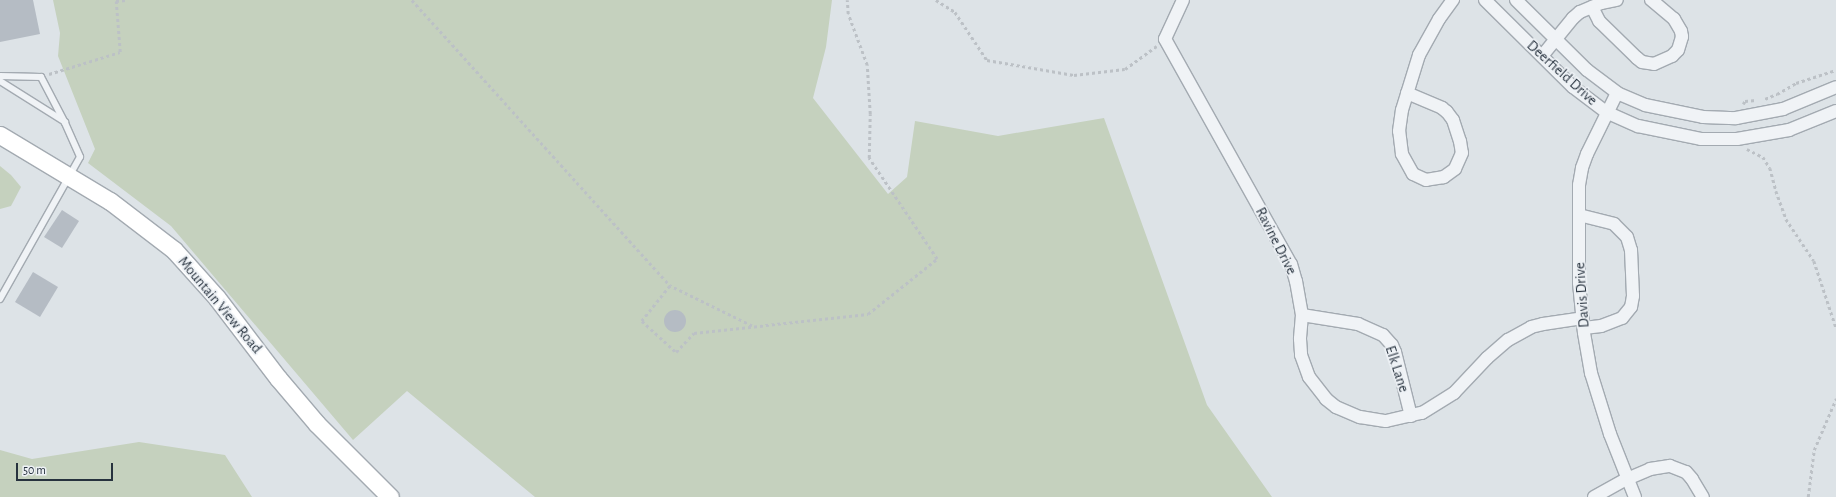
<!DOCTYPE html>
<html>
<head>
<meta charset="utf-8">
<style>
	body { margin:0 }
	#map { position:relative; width:1836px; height:497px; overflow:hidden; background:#dde3e7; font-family:"Alegreya Sans",sans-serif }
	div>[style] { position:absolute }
	.green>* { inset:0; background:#c5d1be }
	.building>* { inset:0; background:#b5bcc4 }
	.round { border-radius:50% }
	.path>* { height:2.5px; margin-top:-1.25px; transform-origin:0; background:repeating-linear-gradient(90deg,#bcc1c6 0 3px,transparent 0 6px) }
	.roads { filter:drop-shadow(1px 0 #a3aab1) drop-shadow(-1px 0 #a3aab1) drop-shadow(0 1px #a3aab1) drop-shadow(0 -1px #a3aab1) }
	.lane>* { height:6px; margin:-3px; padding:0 3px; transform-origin:3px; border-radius:3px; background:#f0f3f6 }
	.street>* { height:12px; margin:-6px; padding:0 6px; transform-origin:6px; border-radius:6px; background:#f0f3f6 }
	.secondary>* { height:17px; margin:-8.5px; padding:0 8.5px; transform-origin:8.5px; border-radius:8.5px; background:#fff }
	span { translate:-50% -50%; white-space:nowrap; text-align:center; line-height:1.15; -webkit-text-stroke:3.5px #edf1f5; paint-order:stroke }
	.street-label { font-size:15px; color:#27323e }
	.scale { position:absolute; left:16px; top:463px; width:97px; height:18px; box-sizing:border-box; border:2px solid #27323e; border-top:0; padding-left:5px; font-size:12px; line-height:14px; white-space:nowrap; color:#27323e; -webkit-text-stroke:3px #edf1f5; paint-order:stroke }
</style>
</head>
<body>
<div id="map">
	<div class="green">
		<i style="clip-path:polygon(53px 0,832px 0,826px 47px,813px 98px,888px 194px,907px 177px,915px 121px,998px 136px,1104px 118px,1207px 405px,1272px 497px,535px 497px,407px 391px,353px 440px,171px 226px,88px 163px,95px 149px,58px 56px,60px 33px)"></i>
		<i style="clip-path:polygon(0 166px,11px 175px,21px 187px,11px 206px,0 209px)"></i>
		<i style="clip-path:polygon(139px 442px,225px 455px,252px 497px,0 497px,0 450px,32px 459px)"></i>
	</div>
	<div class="building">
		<i style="clip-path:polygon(0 0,33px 0,40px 34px,0 42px)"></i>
		<i style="clip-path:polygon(62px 210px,79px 221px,62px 248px,44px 237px)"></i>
		<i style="clip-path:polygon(33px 272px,58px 287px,40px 317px,15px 302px)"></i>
		<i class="round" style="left:664px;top:310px;width:22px;height:22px"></i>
	</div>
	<div class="path">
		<i style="left:412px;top:0;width:385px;rotate:47.9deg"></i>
		<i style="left:936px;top:0;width:22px;rotate:32deg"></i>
		<i style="left:955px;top:12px;width:58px;rotate:56.3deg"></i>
		<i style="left:987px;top:60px;width:88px;rotate:9.8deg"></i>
		<i style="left:1074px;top:75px;width:51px;rotate:-6.7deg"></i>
		<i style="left:1125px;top:69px;width:39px;rotate:-36deg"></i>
		<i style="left:49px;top:74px;width:74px;rotate:-17.2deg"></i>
		<i style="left:120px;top:52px;width:51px;rotate:-94.5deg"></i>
		<i style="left:116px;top:1px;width:10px;rotate:-6deg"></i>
		<i style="left:1765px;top:99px;width:13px;rotate:-23deg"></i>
		<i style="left:1777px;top:94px;width:22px;rotate:-30deg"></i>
		<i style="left:1796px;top:83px;width:42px;rotate:-18deg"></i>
		<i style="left:1743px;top:104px;width:4px;rotate:-56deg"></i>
		<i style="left:1745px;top:101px;width:11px;rotate:-5deg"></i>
		<i style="left:1747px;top:149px;width:18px;rotate:27deg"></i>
		<i style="left:1763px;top:157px;width:13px;rotate:58deg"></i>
		<i style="left:1770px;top:168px;width:24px;rotate:75deg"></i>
		<i style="left:1776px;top:191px;width:30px;rotate:70deg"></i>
		<i style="left:1786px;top:219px;width:50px;rotate:56.3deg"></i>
		<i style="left:1814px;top:261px;width:70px;rotate:71.6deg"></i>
		<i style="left:752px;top:326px;width:91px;rotate:-154deg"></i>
		<i style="left:670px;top:286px;width:45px;rotate:128.7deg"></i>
		<i style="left:642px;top:321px;width:46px;rotate:42.4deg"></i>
		<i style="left:676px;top:352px;width:26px;rotate:-47deg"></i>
		<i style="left:694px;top:333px;width:175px;rotate:-6.2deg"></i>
		<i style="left:868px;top:314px;width:88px;rotate:-38.6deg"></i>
		<i style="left:937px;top:259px;width:122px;rotate:-124deg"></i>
		<i style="left:869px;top:158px;width:44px;rotate:-88.7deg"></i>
		<i style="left:870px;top:114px;width:49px;rotate:-93.5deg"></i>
		<i style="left:867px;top:65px;width:54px;rotate:-110.4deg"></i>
		<i style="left:848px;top:14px;width:14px;rotate:-94deg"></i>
		<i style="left:1808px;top:497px;width:47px;rotate:-82.7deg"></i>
		<i style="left:1814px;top:450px;width:56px;rotate:-66.7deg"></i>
	</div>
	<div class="roads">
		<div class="lane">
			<i style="left:0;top:76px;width:41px;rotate:1.4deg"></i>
			<i style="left:41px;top:77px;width:52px;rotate:62.4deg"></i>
			<i style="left:65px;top:123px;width:37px;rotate:66deg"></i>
			<i style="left:80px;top:157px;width:163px;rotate:119.4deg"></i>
			<i style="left:0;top:81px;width:77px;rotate:32.2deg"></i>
		</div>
		<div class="street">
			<i style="left:1183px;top:0;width:43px;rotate:114.8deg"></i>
			<i style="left:1165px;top:39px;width:258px;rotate:60.8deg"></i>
			<i style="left:1291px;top:264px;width:18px;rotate:74deg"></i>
			<i style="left:1296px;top:281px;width:35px;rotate:80deg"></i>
			<i style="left:1302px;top:315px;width:24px;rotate:95deg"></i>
			<i style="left:1300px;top:339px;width:16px;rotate:86deg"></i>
			<i style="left:1301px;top:355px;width:23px;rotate:70deg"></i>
			<i style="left:1309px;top:377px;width:28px;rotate:52deg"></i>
			<i style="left:1326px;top:399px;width:13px;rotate:39deg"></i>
			<i style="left:1336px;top:407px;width:26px;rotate:23deg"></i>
			<i style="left:1360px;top:417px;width:26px;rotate:9deg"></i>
			<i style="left:1386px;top:421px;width:37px;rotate:-13deg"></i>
			<i style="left:1422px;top:413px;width:38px;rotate:-32deg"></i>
			<i style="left:1454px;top:393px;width:48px;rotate:-46.7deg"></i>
			<i style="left:1487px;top:358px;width:28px;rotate:-41deg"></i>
			<i style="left:1508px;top:340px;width:26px;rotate:-29deg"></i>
			<i style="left:1531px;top:327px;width:12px;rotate:-14deg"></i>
			<i style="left:1543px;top:324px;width:40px;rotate:-8.5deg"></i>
			<i style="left:1485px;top:0;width:124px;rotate:44.7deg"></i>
			<i style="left:1573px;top:87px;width:41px;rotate:37.1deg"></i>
			<i style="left:1606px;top:112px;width:35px;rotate:24deg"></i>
			<i style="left:1638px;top:126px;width:64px;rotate:11.7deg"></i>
			<i style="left:1701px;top:139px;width:36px"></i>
			<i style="left:1737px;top:139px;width:53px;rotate:-9.8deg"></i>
			<i style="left:1789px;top:130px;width:51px;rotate:-22deg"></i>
			<i style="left:1516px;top:0;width:100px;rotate:44.6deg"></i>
			<i style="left:1587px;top:70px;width:38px;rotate:37deg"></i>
			<i style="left:1617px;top:93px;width:30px;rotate:23deg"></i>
			<i style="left:1645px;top:105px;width:59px;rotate:11.7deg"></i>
			<i style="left:1703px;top:117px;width:33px;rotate:2deg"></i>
			<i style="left:1736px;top:118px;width:48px;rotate:-10.8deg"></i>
			<i style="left:1783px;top:109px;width:57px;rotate:-22.5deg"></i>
			<i style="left:1592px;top:7px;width:16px;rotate:63deg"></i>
			<i style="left:1599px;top:21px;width:53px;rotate:44.2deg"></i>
			<i style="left:1637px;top:58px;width:6px;rotate:39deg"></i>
			<i style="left:1642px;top:62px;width:12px;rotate:9deg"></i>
			<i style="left:1654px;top:64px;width:20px;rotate:-24deg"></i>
			<i style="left:1672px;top:56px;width:8px;rotate:-45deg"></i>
			<i style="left:1678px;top:50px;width:14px;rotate:-73deg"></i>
			<i style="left:1682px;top:37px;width:6px;rotate:-99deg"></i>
			<i style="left:1681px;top:31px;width:14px;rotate:-120deg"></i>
			<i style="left:1674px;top:19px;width:30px;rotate:-140deg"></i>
			<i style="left:1542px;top:56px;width:49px;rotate:-50.8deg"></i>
			<i style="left:1573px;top:18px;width:9px;rotate:-41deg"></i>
			<i style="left:1580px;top:12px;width:23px;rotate:-23deg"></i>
			<i style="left:1601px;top:3px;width:16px;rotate:-11deg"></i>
			<i style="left:1407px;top:93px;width:38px;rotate:23deg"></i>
			<i style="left:1442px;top:108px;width:6px;rotate:39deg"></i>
			<i style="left:1447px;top:112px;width:10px;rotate:53deg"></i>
			<i style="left:1453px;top:120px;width:22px;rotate:72deg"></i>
			<i style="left:1460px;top:141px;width:12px;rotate:81deg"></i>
			<i style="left:1462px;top:153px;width:17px;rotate:114deg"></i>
			<i style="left:1455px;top:169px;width:14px;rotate:144deg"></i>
			<i style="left:1444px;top:177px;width:18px;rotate:171deg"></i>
			<i style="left:1426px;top:180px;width:14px;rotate:-155deg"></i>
			<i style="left:1413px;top:174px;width:23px;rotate:-119deg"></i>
			<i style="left:1402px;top:154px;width:23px;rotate:-97deg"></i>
			<i style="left:1399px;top:131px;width:21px;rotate:-82deg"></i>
			<i style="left:1402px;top:110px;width:58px;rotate:-72.8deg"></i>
			<i style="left:1419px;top:55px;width:41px;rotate:-60.9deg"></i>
			<i style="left:1439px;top:19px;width:24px;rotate:-54deg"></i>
			<i style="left:1617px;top:93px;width:68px;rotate:116.2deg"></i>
			<i style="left:1587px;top:154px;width:15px;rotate:110deg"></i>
			<i style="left:1582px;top:168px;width:17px;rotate:100deg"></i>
			<i style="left:1579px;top:185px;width:98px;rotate:90deg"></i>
			<i style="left:1579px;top:283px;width:50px;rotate:84.3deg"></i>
			<i style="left:1584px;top:333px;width:41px;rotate:80.1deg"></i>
			<i style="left:1591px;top:373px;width:64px;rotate:72.7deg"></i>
			<i style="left:1610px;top:434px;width:68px;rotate:68.4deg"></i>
			<i style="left:1579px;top:215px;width:36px;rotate:14deg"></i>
			<i style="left:1614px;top:224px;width:18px;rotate:45deg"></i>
			<i style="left:1627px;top:237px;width:14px;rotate:73deg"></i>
			<i style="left:1631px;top:250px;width:46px;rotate:87.5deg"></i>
			<i style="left:1633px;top:296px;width:11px;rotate:100deg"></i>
			<i style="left:1631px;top:307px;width:14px;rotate:129deg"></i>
			<i style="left:1622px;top:318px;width:22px;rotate:159deg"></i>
			<i style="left:1601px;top:326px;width:17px;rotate:173deg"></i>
			<i style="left:1302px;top:315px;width:57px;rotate:9.1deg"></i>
			<i style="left:1358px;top:324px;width:27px;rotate:24deg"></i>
			<i style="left:1383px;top:335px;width:13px;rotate:48deg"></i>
			<i style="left:1392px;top:345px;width:8px;rotate:67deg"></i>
			<i style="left:1395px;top:352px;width:66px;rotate:76deg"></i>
			<i style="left:1594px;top:497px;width:38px;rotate:-29deg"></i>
			<i style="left:1627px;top:479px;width:25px;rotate:-23deg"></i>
			<i style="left:1650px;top:469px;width:20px;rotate:-9deg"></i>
			<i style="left:1670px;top:466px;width:17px;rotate:21deg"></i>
			<i style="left:1686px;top:472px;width:9px;rotate:49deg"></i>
			<i style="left:1692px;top:479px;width:21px;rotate:59deg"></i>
		</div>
		<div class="secondary">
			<i style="left:0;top:135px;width:128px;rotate:31deg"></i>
			<i style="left:110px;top:201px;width:81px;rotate:37.4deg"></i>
			<i style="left:174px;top:250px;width:64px;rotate:48.1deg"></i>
			<i style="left:217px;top:298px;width:101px;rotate:52.7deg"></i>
			<i style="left:278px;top:378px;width:60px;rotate:49.7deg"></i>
			<i style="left:317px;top:424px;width:103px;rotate:45deg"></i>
		</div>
	</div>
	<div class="street-label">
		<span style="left:1562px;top:73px;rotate:42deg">Deerfield Drive</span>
		<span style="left:1276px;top:241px;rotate:63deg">Ravine Drive</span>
		<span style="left:1582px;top:295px;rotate:-94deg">Davis Drive</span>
		<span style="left:220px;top:305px;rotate:50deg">Mountain View Road</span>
		<span style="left:1397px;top:369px;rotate:72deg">Elk Lane</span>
	</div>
	<div class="scale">50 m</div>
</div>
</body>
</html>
